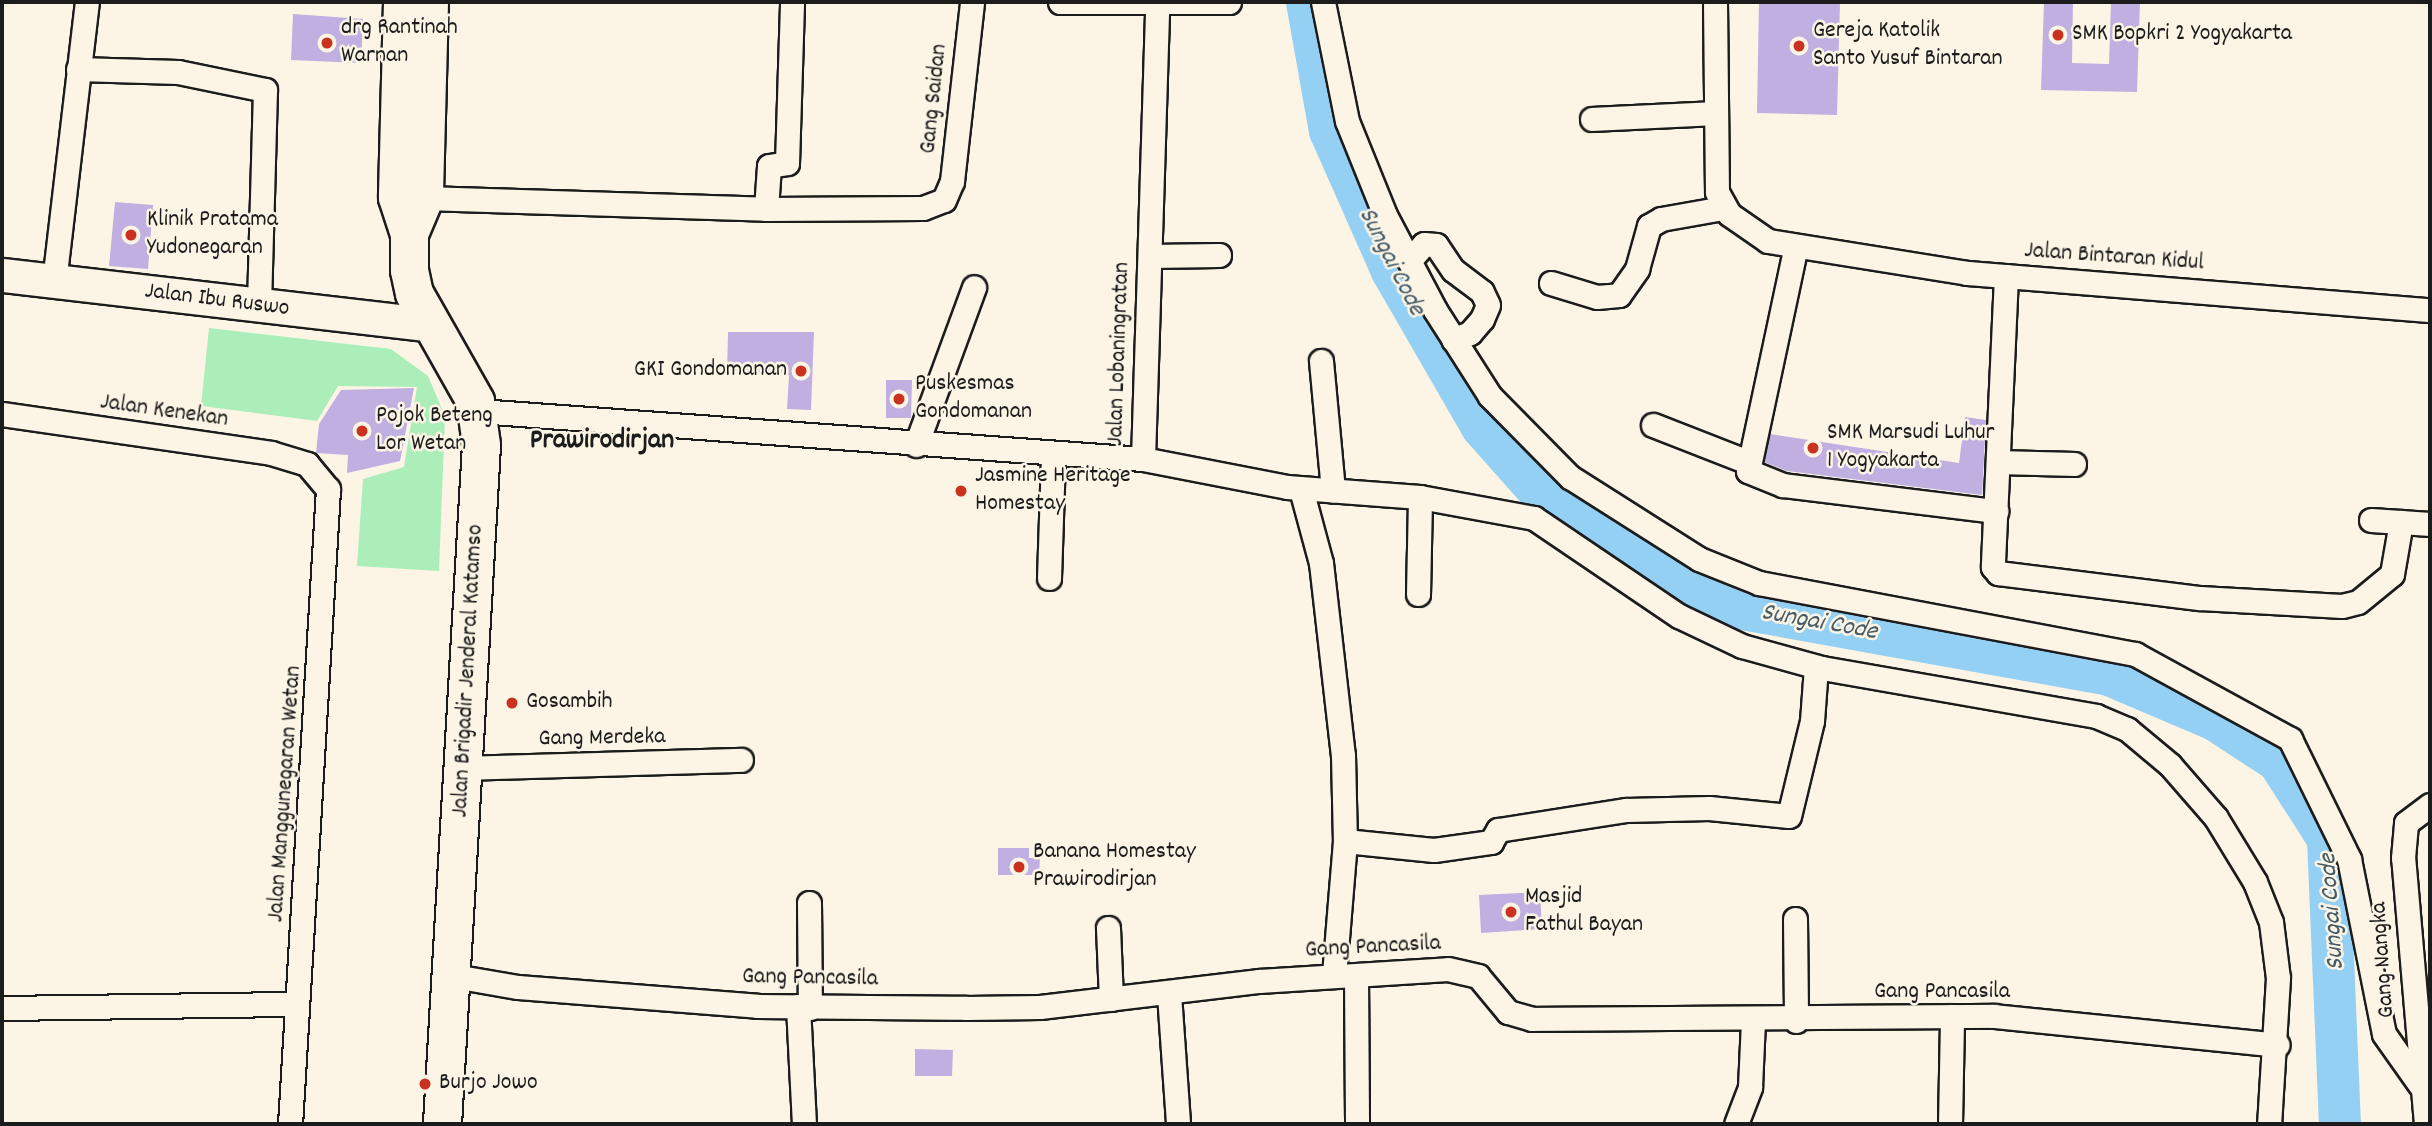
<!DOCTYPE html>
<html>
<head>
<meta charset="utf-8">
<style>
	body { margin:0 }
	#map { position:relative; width:2432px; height:1126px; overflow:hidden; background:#fcf5e5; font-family:Dekko,sans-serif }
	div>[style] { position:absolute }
	.green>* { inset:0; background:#abeeb9 }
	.river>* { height:42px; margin:-21px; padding:0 21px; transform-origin:21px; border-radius:21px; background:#94d0f4 }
	.building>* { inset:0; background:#bfb0e1 }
	.roads { filter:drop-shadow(2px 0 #1c1c1c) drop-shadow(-2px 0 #1c1c1c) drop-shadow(0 2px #1c1c1c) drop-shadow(0 -2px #1c1c1c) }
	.street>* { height:23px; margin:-11.5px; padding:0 11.5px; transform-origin:11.5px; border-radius:11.5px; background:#fcf5e5 }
	.secondary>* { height:33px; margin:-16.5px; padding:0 16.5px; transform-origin:16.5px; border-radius:16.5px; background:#fcf5e5 }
	.primary>* { height:37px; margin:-18.5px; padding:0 18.5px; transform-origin:18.5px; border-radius:18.5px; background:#fcf5e5 }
	.dots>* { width:19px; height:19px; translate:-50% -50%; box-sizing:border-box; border:4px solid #fcf5e5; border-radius:50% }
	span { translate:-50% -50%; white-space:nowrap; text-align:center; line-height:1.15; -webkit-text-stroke:5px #fcf5e5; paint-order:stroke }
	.poi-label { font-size:24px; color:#1c1c1c }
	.left { translate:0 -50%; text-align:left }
	.right { translate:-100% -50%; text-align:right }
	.street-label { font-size:24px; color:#1c1c1c }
	.water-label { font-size:26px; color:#465b68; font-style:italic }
	.quarter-label { font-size:28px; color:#1c1c1c; font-weight:700 }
	.frame { position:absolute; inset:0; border:4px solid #1c1c1c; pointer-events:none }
</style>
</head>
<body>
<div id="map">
	<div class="green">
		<i style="clip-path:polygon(209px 328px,391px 349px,428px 376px,445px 416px,439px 571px,357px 566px,363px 479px,404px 467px,417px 387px,338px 386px,317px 421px,201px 406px)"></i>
	</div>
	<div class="river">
		<i style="left:1307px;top:2px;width:131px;rotate:79.9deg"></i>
		<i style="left:1330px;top:131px;width:153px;rotate:66.1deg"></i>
		<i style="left:1392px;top:271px;width:180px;rotate:60deg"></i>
		<i style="left:1482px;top:427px;width:84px;rotate:48.4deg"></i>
		<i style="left:1538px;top:490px;width:148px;rotate:33.7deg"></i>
		<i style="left:1661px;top:572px;width:90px;rotate:24.3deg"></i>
		<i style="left:1743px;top:609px;width:372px;rotate:10.2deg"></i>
		<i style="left:2109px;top:675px;width:115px;rotate:23deg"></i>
		<i style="left:2215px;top:720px;width:75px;rotate:33.1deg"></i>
		<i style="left:2278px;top:761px;width:93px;rotate:57.3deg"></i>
		<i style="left:2328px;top:839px;width:285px;rotate:87.6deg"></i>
	</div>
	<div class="building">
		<i style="clip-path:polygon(1759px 2px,1840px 2px,1837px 115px,1757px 113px)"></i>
		<i style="clip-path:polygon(2044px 2px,2073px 2px,2072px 63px,2109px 64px,2111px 2px,2140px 2px,2137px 92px,2041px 90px)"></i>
		<i style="clip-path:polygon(293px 14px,363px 19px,361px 63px,291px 60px)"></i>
		<i style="clip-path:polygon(115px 202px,153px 205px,148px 269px,109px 266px)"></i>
		<i style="clip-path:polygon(728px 332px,814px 332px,811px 410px,787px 409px,789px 375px,727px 373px)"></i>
		<i style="clip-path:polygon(886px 380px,912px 380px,911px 418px,886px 418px)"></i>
		<i style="clip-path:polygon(414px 388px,400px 461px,347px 473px,348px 455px,316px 453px,319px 424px,341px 390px)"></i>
		<i style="clip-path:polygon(1965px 417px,1986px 420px,1982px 495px,1787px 471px,1764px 462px,1770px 434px,1959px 463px)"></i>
		<i style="clip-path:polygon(998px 848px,1029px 848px,1029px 858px,1040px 858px,1039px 875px,998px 875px)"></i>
		<i style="clip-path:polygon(1540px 892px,1542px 929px,1481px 933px,1479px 895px)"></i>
		<i style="clip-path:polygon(915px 1049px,953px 1050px,952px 1076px,915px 1076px)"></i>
	</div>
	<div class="roads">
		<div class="street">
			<i style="left:1060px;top:2px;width:169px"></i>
			<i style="left:1323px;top:2px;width:121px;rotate:78.6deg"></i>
			<i style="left:1347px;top:121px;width:101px;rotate:68deg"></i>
			<i style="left:1385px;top:215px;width:107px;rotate:62.2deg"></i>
			<i style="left:1435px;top:310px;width:102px;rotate:57.4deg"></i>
			<i style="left:1490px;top:396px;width:114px;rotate:45.4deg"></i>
			<i style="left:1570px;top:477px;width:153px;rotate:32.4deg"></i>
			<i style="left:1699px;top:559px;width:65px;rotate:21.8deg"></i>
			<i style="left:1759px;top:583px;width:383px;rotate:10.7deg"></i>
			<i style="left:2135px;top:654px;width:177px;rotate:28.7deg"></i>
			<i style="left:2290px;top:739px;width:134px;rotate:63.8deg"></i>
			<i style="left:2349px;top:859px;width:178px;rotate:78.7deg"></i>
			<i style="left:2384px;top:1034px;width:62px;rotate:54.8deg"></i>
			<i style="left:1715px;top:2px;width:190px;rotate:89.4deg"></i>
			<i style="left:1717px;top:192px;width:25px;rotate:61deg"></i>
			<i style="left:1729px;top:214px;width:47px;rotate:34.7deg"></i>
			<i style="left:1768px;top:241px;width:202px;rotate:9.1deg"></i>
			<i style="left:1967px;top:273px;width:464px;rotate:4.6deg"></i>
			<i style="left:78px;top:69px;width:100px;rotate:1.7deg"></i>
			<i style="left:178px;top:72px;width:89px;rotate:11.7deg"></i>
			<i style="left:265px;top:90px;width:216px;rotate:91.6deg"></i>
			<i style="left:1592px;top:119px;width:123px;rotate:-2.8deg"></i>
			<i style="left:424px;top:198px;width:342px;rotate:1.8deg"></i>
			<i style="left:766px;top:209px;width:157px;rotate:-0.4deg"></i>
			<i style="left:923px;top:208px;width:22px;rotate:-21deg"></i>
			<i style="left:944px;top:200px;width:21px;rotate:-67deg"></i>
			<i style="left:952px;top:181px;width:180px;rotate:-83.6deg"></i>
			<i style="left:766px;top:209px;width:43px;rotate:-86deg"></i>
			<i style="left:769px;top:166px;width:18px;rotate:-9deg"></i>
			<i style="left:787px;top:163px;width:161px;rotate:-88.2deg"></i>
			<i style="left:1795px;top:250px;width:226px;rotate:102deg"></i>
			<i style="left:1748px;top:471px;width:38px;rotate:22deg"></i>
			<i style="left:1783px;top:485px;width:215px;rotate:7deg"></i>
			<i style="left:1150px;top:256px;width:69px;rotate:-0.8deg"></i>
			<i style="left:1410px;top:260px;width:21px;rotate:-49deg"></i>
			<i style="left:1424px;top:244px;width:12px;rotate:5deg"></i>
			<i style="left:1436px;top:245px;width:30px;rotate:56deg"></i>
			<i style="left:1453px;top:270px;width:36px;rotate:37deg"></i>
			<i style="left:1482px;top:292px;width:14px;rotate:65deg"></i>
			<i style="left:1488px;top:305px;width:15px;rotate:113deg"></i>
			<i style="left:1482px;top:319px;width:18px;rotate:131deg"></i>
			<i style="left:1470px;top:333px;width:18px;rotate:158deg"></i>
			<i style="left:2006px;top:276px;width:291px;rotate:92.6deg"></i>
			<i style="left:1993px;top:567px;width:8px;rotate:50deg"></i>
			<i style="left:1998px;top:573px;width:204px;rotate:7.1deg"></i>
			<i style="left:2200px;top:598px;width:142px;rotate:3.2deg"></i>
			<i style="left:2342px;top:606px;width:16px;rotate:-14deg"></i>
			<i style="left:2358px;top:602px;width:44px;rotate:-39.5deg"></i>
			<i style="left:2392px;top:574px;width:53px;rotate:-80.2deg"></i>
			<i style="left:54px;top:282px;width:282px;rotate:-83.3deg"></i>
			<i style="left:1551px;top:283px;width:48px;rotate:16.9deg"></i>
			<i style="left:1597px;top:297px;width:22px;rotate:-5deg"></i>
			<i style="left:1619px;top:295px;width:32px;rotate:-55deg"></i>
			<i style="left:1637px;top:269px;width:45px;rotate:-74.4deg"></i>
			<i style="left:1649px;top:226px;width:14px;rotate:-30deg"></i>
			<i style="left:1661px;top:219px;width:63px;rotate:-10.1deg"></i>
			<i style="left:1321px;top:361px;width:130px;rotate:84.7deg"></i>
			<i style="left:478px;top:411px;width:667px;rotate:4.13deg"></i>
			<i style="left:1143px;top:459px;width:147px;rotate:11deg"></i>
			<i style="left:1287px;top:487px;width:133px;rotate:4.3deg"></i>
			<i style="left:1420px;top:497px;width:116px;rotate:10.4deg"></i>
			<i style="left:1534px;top:518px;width:175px;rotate:34.1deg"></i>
			<i style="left:1679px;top:616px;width:70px;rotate:25.5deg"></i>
			<i style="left:1742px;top:646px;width:83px;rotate:15.4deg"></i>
			<i style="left:1822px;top:668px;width:278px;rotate:9.9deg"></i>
			<i style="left:2096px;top:716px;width:34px;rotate:23deg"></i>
			<i style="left:2127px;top:729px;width:56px;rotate:39.9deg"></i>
			<i style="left:2170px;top:765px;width:70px;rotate:49deg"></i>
			<i style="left:2216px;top:818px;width:75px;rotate:58.6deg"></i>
			<i style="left:2255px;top:882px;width:43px;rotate:68.2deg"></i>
			<i style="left:2271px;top:922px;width:56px;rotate:82.9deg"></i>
			<i style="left:2278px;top:978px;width:146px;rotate:93.5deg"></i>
			<i style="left:2px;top:414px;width:272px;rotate:8.2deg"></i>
			<i style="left:271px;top:453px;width:38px;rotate:17deg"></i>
			<i style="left:307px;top:464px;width:33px;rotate:50deg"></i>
			<i style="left:328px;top:489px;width:636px;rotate:93.42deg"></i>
			<i style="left:1653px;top:425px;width:102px;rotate:21.3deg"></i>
			<i style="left:916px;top:445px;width:168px;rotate:-69.8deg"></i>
			<i style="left:1143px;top:459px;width:454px;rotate:-88.2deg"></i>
			<i style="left:1999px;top:462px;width:75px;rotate:1.5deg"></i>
			<i style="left:1301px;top:489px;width:77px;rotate:74.9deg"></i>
			<i style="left:1321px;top:563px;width:193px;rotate:83.5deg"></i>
			<i style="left:1343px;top:755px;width:86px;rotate:88.7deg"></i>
			<i style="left:1345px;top:841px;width:135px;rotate:94.7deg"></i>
			<i style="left:2371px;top:520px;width:59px;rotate:3.9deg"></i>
			<i style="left:1049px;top:578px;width:123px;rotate:-88.1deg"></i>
			<i style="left:1418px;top:594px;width:97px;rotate:-88.8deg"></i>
			<i style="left:464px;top:768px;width:277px;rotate:-1.7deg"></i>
			<i style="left:1345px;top:841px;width:89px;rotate:5.8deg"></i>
			<i style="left:1434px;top:850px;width:58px;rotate:-8deg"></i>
			<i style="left:1491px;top:842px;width:14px;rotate:-60deg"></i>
			<i style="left:1498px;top:830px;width:130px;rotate:-8.9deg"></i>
			<i style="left:1626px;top:810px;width:83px;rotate:-1.4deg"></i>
			<i style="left:1709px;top:808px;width:80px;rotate:5.7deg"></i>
			<i style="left:1789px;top:816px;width:98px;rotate:-76.4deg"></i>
			<i style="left:1812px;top:721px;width:54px;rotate:-85.8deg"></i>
			<i style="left:809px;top:903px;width:105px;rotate:89.5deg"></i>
			<i style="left:1795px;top:919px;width:102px;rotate:89.4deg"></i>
			<i style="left:1108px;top:928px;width:71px;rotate:87.6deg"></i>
			<i style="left:454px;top:976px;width:65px;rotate:9.8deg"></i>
			<i style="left:518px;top:987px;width:240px;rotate:4.5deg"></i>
			<i style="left:757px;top:1006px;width:209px;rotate:0.5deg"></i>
			<i style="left:966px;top:1008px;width:74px;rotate:-0.8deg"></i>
			<i style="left:1040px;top:1007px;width:221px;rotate:-6.8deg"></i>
			<i style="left:1259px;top:981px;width:189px;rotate:-3.6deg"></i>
			<i style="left:1448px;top:969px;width:31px;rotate:13deg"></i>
			<i style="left:1478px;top:976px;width:47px;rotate:50.2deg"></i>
			<i style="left:1508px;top:1012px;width:25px;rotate:16deg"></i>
			<i style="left:1532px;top:1019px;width:462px;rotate:-0.4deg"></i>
			<i style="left:1994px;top:1016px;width:285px;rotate:5.8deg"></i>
			<i style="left:1356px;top:976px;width:148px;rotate:89.6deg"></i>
			<i style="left:1169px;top:994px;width:130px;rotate:86deg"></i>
			<i style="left:798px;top:1006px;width:118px;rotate:87.1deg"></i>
			<i style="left:2px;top:1008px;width:295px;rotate:-0.8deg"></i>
			<i style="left:1736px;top:1124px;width:40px;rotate:-69deg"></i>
			<i style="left:1750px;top:1087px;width:67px;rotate:-87.4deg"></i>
			<i style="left:1950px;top:1124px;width:108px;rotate:-88.9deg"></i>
			<i style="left:2426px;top:1124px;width:267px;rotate:-94.9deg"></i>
			<i style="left:2403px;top:858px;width:35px;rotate:-85deg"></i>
			<i style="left:2406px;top:823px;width:30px;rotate:-37deg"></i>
		</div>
		<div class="secondary">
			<i style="left:2px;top:275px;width:434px;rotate:6.6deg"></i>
		</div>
		<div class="primary">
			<i style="left:402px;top:2px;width:195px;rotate:91.5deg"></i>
			<i style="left:397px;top:197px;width:39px;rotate:72deg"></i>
			<i style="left:429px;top:2px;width:196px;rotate:91.5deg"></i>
			<i style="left:424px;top:198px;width:39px;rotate:113deg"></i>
			<i style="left:409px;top:234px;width:36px;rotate:90deg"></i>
			<i style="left:409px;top:270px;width:24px;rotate:78deg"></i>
			<i style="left:414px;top:293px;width:124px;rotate:60.5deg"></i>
			<i style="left:475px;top:401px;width:44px;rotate:82.2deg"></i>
			<i style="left:481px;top:445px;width:680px;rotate:93.29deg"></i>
		</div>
	</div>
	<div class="dots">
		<i style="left:2058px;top:35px;background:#c8321e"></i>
		<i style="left:327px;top:43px;background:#c8321e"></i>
		<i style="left:1799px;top:46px;background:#c8321e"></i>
		<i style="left:131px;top:235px;background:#c8321e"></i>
		<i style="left:801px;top:371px;background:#c8321e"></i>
		<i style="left:899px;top:399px;background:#c8321e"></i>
		<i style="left:362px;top:431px;background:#c8321e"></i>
		<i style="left:1813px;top:448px;background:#c8321e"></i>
		<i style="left:961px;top:491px;background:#c8321e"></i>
		<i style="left:512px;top:703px;background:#c8321e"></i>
		<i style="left:1019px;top:867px;background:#c8321e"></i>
		<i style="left:1511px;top:912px;background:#c8321e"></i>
		<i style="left:425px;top:1084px;background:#c8321e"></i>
	</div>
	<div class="poi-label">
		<span class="left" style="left:341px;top:43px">drg Rantinah<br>Warnan</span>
		<span class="left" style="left:1813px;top:46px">Gereja Katolik<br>Santo Yusuf Bintaran</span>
		<span class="left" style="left:2072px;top:35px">SMK Bopkri 2 Yogyakarta</span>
		<span class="left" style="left:147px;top:235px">Klinik Pratama<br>Yudonegaran</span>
		<span class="right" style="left:787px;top:371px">GKI Gondomanan</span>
		<span class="left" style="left:915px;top:399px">Puskesmas<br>Gondomanan</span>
		<span class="left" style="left:376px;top:431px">Pojok Beteng<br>Lor Wetan</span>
		<span class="left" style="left:1827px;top:448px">SMK Marsudi Luhur<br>1 Yogyakarta</span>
		<span class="left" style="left:975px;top:491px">Jasmine Heritage<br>Homestay</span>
		<span class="left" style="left:526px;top:703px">Gosambih</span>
		<span class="left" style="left:1033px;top:867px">Banana Homestay<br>Prawirodirjan</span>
		<span class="left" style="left:1525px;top:912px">Masjid<br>Fathul Bayan</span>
		<span class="left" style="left:439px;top:1084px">Burjo Jowo</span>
	</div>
	<div class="street-label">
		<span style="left:935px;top:99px;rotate:-84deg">Gang Saidan</span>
		<span style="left:2114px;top:258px;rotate:4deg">Jalan Bintaran Kidul</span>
		<span style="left:217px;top:301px;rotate:7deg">Jalan Ibu Ruswo</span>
		<span style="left:1120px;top:354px;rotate:-88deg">Jalan Lobaningratan</span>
		<span style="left:164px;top:412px;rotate:8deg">Jalan Kenekan</span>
		<span style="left:469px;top:671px;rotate:-87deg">Jalan Brigadir Jenderal Katamso</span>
		<span style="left:602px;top:739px;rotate:-1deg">Gang Merdeka</span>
		<span style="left:286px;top:794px;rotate:-86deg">Jalan Manggunegaran Wetan</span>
		<span style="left:1373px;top:948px;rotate:-3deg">Gang Pancasila</span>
		<span style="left:2384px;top:960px;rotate:-94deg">Gang Nangka</span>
		<span style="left:810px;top:979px;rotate:1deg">Gang Pancasila</span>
		<span style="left:1942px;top:993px">Gang Pancasila</span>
	</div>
	<div class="water-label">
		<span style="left:1391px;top:262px;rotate:63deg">Sungai Code</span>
		<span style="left:1819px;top:623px;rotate:10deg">Sungai Code</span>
		<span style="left:2333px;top:912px;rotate:-94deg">Sungai Code</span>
	</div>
	<div class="quarter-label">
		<span style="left:602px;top:442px">Prawirodirjan</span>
	</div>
	<div class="frame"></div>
</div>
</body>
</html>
